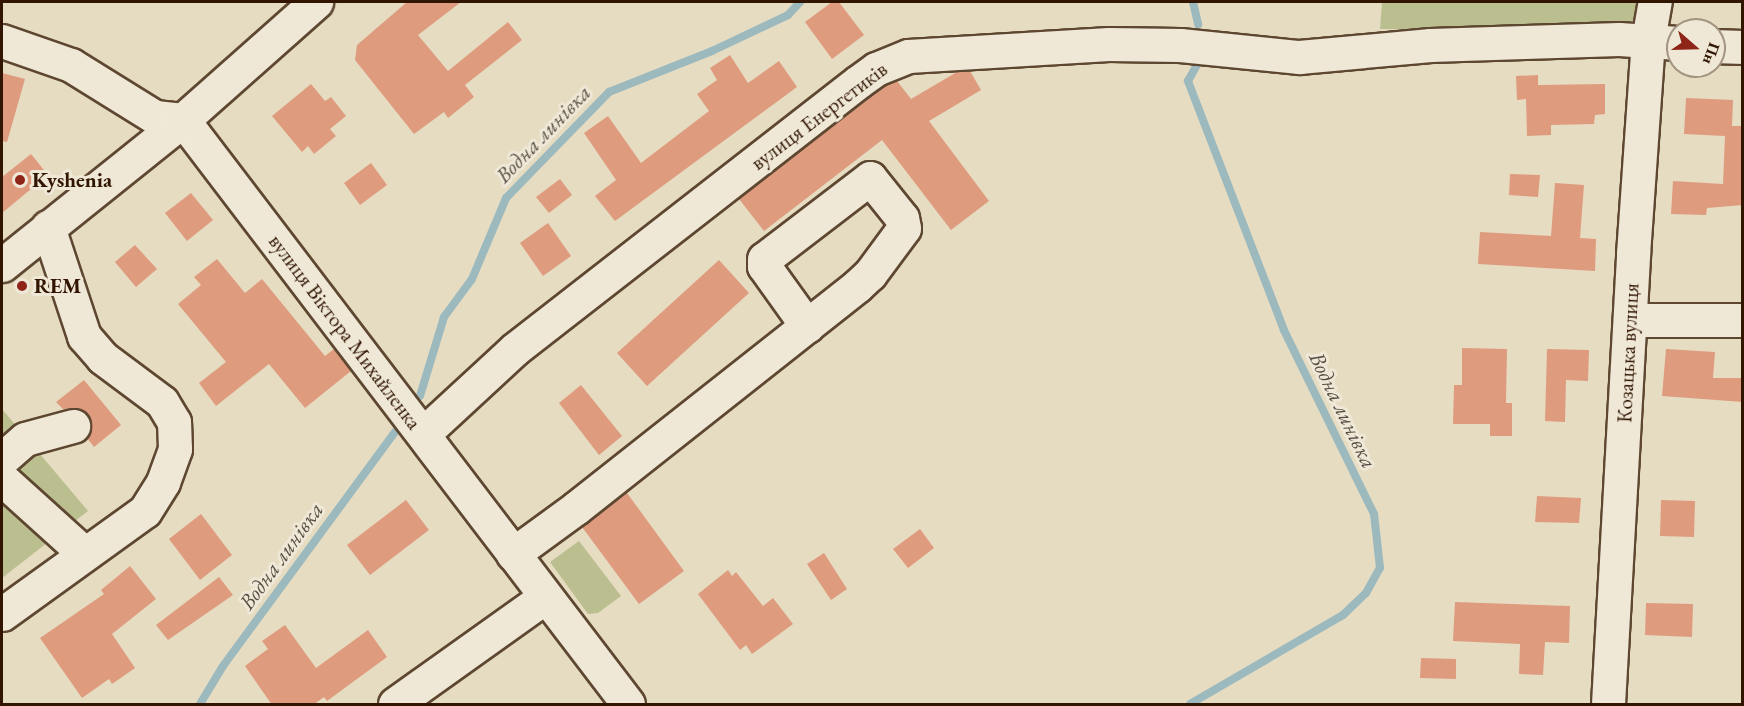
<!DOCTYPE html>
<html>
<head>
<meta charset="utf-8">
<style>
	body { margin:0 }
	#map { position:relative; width:1744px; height:706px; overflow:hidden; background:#e6dcc2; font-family:"EB Garamond",serif }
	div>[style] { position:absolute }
	.green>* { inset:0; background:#bbbf8f }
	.stream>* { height:8px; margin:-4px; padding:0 4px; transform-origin:4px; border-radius:4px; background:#9cb9be }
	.building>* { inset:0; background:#df9b7e }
	.roads { filter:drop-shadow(2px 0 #5e4731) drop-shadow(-2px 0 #5e4731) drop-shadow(0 2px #5e4731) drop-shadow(0 -2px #5e4731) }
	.minor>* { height:33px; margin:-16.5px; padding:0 16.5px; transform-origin:16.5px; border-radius:16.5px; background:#efe8d7 }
	.dots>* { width:16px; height:16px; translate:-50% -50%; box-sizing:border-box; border:3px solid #efe8d7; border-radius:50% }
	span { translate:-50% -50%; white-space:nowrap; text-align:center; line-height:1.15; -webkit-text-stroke:6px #efe8d7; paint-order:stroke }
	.street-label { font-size:21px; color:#311501 }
	.poi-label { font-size:21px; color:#311501; font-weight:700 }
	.left { translate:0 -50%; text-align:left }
	.water-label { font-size:22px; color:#564e43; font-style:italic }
	.frame { position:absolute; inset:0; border:3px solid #311501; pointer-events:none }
	.north { position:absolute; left:1666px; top:18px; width:60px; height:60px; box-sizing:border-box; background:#efe8d7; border:2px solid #a39481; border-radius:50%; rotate:110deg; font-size:16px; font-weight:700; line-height:24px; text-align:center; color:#311501 }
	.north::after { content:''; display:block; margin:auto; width:21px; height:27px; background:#8f2418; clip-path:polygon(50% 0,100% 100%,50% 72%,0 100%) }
</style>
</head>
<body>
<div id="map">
	<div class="green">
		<i style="clip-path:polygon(1382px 2px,1642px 2px,1637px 18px,1622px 26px,1572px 31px,1380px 29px)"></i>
		<i style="clip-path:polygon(2px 409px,88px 511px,2px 578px)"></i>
		<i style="clip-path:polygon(579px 541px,621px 596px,598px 613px,588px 614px,550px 562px)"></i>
	</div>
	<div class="stream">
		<i style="left:1193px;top:2px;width:23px;rotate:77deg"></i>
		<i style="left:420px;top:396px;width:83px;rotate:-73.1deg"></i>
		<i style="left:444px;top:317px;width:47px;rotate:-53.6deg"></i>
		<i style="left:472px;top:279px;width:88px;rotate:-67.2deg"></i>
		<i style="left:506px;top:198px;width:148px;rotate:-45.8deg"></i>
		<i style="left:609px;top:92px;width:111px;rotate:-21.7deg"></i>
		<i style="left:712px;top:51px;width:84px;rotate:-25.3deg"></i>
		<i style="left:788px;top:15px;width:18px;rotate:-47deg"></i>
		<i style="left:200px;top:704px;width:44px;rotate:-58.8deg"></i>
		<i style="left:223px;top:666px;width:290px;rotate:-53.7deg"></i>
		<i style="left:1190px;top:704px;width:177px;rotate:-30.2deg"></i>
		<i style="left:1343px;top:615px;width:32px;rotate:-44deg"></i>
		<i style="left:1366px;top:593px;width:29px;rotate:-61deg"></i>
		<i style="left:1380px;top:568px;width:54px;rotate:-96.3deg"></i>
		<i style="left:1374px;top:514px;width:205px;rotate:-116.1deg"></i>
		<i style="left:1284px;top:330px;width:267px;rotate:-111.1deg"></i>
		<i style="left:1188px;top:81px;width:29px;rotate:-61deg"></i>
	</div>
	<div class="building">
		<i style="clip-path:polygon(407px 2px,461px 2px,418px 35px,448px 71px,508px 22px,522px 40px,465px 85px,474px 97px,448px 118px,444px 112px,414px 134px,355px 60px,357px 45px)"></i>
		<i style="clip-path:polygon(832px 2px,839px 2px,864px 35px,832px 59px,805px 22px)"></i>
		<i style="clip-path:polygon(730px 55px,748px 83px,779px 61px,797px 87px,615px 221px,595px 196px,616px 180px,584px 133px,608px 116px,641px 163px,709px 111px,697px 94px,717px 80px,710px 68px)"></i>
		<i style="clip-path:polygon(970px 71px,981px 90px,929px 121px,989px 201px,951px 230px,882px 140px,764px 231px,739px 199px,885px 86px,897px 81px,911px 99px,957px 72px)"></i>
		<i style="clip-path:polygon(2px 73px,25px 79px,7px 142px,2px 141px)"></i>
		<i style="clip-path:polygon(1538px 75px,1538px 85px,1605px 84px,1605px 114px,1595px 115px,1594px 124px,1551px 125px,1551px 135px,1527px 136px,1526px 99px,1517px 100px,1516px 76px)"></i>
		<i style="clip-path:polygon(311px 84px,325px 101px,331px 97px,346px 116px,330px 129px,336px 136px,314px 154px,308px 146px,302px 152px,272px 116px)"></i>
		<i style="clip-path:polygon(1686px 98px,1733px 100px,1732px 126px,1743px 126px,1743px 205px,1707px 208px,1706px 215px,1671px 214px,1673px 181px,1723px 184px,1725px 136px,1684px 134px)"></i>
		<i style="clip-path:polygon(31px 154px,48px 175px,2px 213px,2px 177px)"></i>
		<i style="clip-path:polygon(371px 163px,387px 185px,360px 205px,344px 183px)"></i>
		<i style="clip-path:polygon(1510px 174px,1540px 175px,1538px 197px,1509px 195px)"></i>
		<i style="clip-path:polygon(560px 179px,572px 195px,549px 213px,536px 197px)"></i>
		<i style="clip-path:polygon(1555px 183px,1584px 185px,1580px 238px,1596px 239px,1595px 271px,1478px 264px,1480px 232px,1551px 236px)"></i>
		<i style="clip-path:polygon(191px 193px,213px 220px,187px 241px,165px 213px)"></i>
		<i style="clip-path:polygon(548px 223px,571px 256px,543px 276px,520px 243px)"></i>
		<i style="clip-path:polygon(135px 245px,157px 269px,136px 287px,115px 262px)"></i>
		<i style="clip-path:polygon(217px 259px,245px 293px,262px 279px,325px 356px,334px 349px,351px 371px,305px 408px,269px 364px,216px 406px,199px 383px,226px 362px,178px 304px,201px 285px,194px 277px)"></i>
		<i style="clip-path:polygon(719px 260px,749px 293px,647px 386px,617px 353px)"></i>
		<i style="clip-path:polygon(1462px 348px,1507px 349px,1506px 403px,1512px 403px,1512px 436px,1490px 436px,1490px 424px,1453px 424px,1454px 385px,1462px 385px)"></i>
		<i style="clip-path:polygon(1547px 349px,1589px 350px,1588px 381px,1566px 380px,1565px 422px,1545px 421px)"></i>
		<i style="clip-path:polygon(1666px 349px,1715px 352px,1713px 378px,1743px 378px,1743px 402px,1662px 396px)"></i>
		<i style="clip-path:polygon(84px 380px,121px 425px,94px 447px,87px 438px,91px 422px,87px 413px,77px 408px,63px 409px,56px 402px)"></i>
		<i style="clip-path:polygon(581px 385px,622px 436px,599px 455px,559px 403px)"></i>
		<i style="clip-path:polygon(627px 493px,684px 571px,639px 604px,582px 527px)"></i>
		<i style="clip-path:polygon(1537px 496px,1581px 498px,1579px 523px,1535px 522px)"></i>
		<i style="clip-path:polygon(406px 500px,429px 530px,370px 575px,347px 545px)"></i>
		<i style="clip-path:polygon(1661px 500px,1695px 501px,1694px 537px,1660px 536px)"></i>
		<i style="clip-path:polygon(201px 514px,232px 555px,200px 580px,169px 539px)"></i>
		<i style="clip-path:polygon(920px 529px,934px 548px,908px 568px,893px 549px)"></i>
		<i style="clip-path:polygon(824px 553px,847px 589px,831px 600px,807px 564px)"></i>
		<i style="clip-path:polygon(130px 566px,156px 599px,112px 634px,135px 668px,112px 684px,109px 679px,82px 698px,40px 638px,104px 594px,101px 590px)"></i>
		<i style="clip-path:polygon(728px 570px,732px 576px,736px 572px,763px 606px,773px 598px,793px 624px,752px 654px,746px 645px,740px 650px,698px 594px)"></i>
		<i style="clip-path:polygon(219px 577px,233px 595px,168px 640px,156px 625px)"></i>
		<i style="clip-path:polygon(1455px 602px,1570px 606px,1569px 643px,1545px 642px,1543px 675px,1519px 674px,1520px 644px,1453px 641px)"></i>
		<i style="clip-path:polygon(1646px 603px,1693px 604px,1692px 637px,1645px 635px)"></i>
		<i style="clip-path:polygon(285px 625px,316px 668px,368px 630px,387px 657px,327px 701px,324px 697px,313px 705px,272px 705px,245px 666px,268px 649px,262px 641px)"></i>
		<i style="clip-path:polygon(1421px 658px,1456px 659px,1456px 679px,1420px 678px)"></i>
	</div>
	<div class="roads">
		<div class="minor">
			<i style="left:2px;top:41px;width:73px;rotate:19.2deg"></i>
			<i style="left:71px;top:65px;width:99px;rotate:31.8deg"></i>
			<i style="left:155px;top:117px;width:28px;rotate:6deg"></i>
			<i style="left:183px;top:120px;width:734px;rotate:52.69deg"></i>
			<i style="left:1714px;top:46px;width:28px;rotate:2deg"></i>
			<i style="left:2px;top:265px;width:232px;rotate:-38.7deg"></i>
			<i style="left:183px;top:120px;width:178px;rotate:-41.6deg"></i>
			<i style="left:1630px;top:320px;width:112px"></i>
			<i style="left:423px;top:434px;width:125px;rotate:-42.7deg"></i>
			<i style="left:515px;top:349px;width:435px;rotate:-37.9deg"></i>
			<i style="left:858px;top:82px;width:22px;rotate:-36deg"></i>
			<i style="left:876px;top:69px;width:35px;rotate:-22deg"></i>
			<i style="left:908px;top:56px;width:201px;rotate:-3.4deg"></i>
			<i style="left:1109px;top:44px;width:71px;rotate:0.8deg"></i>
			<i style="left:1180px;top:45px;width:120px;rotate:5.8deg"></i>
			<i style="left:1299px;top:57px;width:132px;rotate:-5.2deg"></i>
			<i style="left:1430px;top:45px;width:189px;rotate:-1.8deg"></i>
			<i style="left:1619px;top:39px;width:59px;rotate:3.9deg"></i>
			<i style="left:2px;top:459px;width:30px;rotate:-41deg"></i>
			<i style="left:25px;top:439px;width:50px;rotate:-15.2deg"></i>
			<i style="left:2px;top:479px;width:110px;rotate:42.1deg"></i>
			<i style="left:513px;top:554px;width:78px;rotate:-36.1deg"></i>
			<i style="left:576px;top:508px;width:358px;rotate:-38.3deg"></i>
			<i style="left:857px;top:286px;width:18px;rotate:-43deg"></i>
			<i style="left:870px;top:274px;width:57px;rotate:-53.5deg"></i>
			<i style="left:904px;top:228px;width:10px;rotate:-101deg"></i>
			<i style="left:902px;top:218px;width:51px;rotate:-128.7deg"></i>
			<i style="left:870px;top:178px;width:133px;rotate:142.6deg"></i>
			<i style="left:764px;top:259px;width:7px;rotate:90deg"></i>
			<i style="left:764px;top:266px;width:74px;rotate:54.4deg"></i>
			<i style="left:2px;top:614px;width:176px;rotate:-35.8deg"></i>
			<i style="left:145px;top:511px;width:34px;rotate:-58deg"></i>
			<i style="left:163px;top:482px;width:35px;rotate:-70deg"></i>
			<i style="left:175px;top:449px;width:27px;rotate:-92deg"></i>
			<i style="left:174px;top:422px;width:23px;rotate:-121deg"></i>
			<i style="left:162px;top:402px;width:74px;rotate:-143.3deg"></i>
			<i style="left:103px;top:358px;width:29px;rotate:-131deg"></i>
			<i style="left:84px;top:336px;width:115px;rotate:-108.3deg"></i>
			<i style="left:395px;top:704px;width:184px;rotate:-35.5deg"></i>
			<i style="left:1608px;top:704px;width:451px;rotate:-86.8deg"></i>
			<i style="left:1633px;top:254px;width:215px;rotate:-86deg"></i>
			<i style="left:1648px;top:40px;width:39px;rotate:-80deg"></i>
		</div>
	</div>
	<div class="dots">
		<i style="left:20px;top:180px;background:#8f2418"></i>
		<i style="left:22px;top:286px;background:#8f2418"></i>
	</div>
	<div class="street-label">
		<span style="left:819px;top:116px;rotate:-37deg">вулиця Енергетиків</span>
		<span style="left:345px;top:332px;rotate:53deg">вулиця Віктора Михайленка</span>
		<span style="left:1628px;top:353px;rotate:-87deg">Козацька вулиця</span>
	</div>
	<div class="poi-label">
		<span class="left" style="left:32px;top:180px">Kyshenia</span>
		<span class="left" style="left:34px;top:286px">REM</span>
	</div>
	<div class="water-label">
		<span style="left:543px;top:134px;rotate:-46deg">Водна линівка</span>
		<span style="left:1343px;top:410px;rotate:64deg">Водна линівка</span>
		<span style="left:281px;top:556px;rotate:-54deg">Водна линівка</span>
	</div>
	<div class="frame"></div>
	<div class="north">Пн</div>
</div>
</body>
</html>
